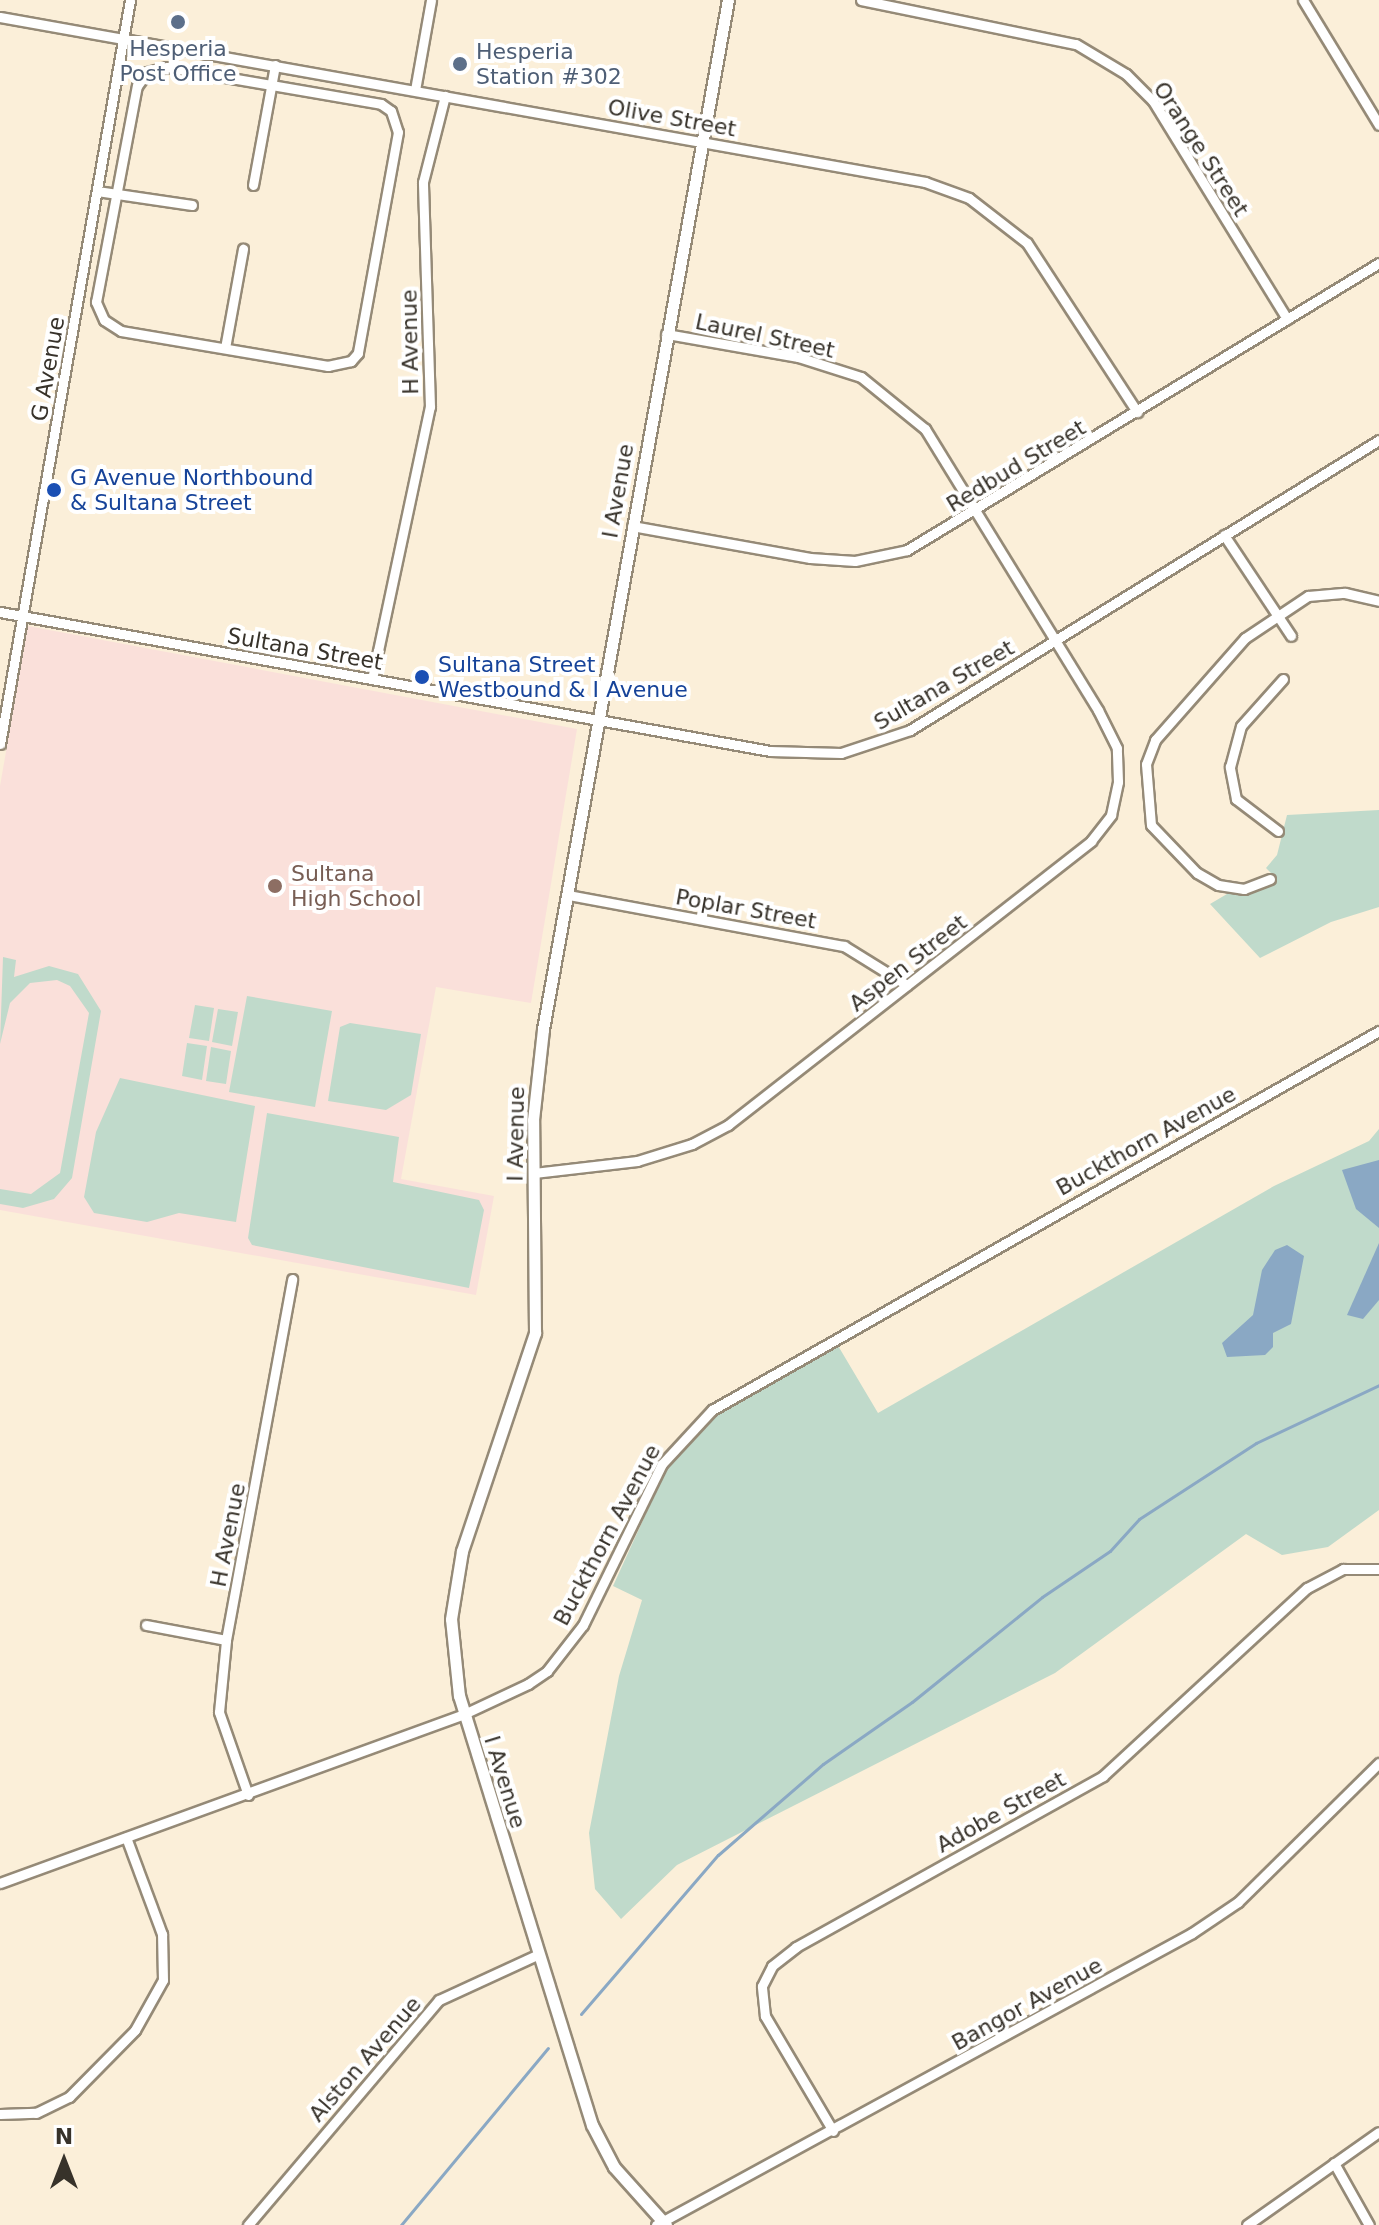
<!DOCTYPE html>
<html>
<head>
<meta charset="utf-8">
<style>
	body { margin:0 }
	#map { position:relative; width:1379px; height:2225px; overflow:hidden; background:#fbefd9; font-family:"DejaVu Sans",sans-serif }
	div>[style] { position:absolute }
	.education>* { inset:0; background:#fae0da }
	.green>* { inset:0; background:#c0dacb }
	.water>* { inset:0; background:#8aa8c4 }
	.stream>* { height:3px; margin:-1.5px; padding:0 1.5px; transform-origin:1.5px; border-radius:1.5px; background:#8aa8c4 }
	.roads { filter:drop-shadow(2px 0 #958a77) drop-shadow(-2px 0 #958a77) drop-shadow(0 2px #958a77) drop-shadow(0 -2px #958a77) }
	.minor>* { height:9px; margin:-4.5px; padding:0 4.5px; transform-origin:4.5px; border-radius:4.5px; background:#fff }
	.major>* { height:11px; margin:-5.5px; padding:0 5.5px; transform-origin:5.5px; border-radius:5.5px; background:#fff }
	.dots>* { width:22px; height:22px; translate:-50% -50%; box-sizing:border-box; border:4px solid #fff; border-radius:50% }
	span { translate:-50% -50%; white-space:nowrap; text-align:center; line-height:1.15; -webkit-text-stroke:8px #fff; paint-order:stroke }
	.service-label { font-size:22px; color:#4e5e75 }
	.left { translate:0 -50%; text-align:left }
	.street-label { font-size:22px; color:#37322a }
	.transit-label { font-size:22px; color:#164399 }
	.education-label { font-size:22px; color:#785e54 }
	.north { position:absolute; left:24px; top:2121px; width:80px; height:80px; -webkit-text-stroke:6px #fff; paint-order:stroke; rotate:0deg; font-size:22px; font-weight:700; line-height:32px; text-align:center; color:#37322a }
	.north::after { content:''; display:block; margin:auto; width:28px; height:36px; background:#37322a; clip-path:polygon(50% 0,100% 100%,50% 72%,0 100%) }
</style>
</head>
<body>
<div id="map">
	<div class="education">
		<i style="clip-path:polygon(28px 626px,577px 729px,531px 1003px,436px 987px,401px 1179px,494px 1196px,476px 1295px,0 1210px,0 786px)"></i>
	</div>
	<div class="green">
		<i style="clip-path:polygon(1379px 810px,1379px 907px,1331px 922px,1260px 958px,1210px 904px,1227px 894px,1252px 893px,1276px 878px,1266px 868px,1277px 855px,1287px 815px)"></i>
		<i style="clip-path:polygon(3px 957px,16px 960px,14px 977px,49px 966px,78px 974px,101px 1011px,72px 1178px,54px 1199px,23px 1208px,0 1204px,0 1189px,31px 1194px,60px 1173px,89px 1013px,70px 986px,57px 980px,30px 983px,10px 1003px,0 1044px)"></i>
		<i style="clip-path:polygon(247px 996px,332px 1011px,315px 1107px,229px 1092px)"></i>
		<i style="clip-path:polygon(195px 1005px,214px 1008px,209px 1041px,189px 1038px)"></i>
		<i style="clip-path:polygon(218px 1009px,238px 1012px,232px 1046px,212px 1042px)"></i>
		<i style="clip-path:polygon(350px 1023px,421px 1034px,411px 1095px,386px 1110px,328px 1101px,340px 1027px)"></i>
		<i style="clip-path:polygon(187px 1043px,207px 1046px,202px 1080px,182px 1076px)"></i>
		<i style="clip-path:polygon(211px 1047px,231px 1051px,226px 1084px,206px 1081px)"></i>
		<i style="clip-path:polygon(120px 1078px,255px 1106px,236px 1222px,179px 1213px,147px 1222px,94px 1213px,84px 1197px,96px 1132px)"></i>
		<i style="clip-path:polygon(267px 1113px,399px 1137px,393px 1182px,479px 1200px,484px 1210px,469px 1288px,252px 1245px,248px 1238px)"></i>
		<i style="clip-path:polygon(1379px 1129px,1379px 1510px,1328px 1547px,1282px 1555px,1246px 1534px,1055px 1673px,677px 1865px,621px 1919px,595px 1889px,589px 1833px,619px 1676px,642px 1600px,613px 1586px,670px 1461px,706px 1421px,837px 1344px,878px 1413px,1274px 1186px,1369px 1141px)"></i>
	</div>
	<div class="water">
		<i style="clip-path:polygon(1379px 1160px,1379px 1228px,1356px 1209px,1342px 1170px)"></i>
		<i style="clip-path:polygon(1379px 1243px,1379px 1300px,1363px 1319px,1347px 1315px)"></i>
		<i style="clip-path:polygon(1287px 1245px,1304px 1256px,1291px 1324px,1273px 1333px,1273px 1347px,1265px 1355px,1227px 1357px,1222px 1343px,1253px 1315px,1262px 1270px,1275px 1250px)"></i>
	</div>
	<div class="stream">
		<i style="left:581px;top:2014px;width:210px;rotate:-49.3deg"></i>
		<i style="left:718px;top:1855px;width:139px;rotate:-40.9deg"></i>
		<i style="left:823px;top:1764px;width:108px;rotate:-34.9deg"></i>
		<i style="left:912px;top:1702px;width:167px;rotate:-38.9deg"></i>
		<i style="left:1042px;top:1597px;width:82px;rotate:-34.1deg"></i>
		<i style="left:1110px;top:1551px;width:43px;rotate:-47.8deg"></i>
		<i style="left:1139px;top:1519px;width:140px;rotate:-33deg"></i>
		<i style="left:1256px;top:1443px;width:136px;rotate:-25.2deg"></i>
		<i style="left:401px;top:2225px;width:230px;rotate:-50.3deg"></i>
	</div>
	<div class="roads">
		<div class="minor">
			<i style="left:861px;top:0;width:219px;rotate:11.6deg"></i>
			<i style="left:1076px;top:44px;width:58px;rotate:31deg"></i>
			<i style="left:1126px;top:74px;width:38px;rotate:45deg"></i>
			<i style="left:1153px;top:101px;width:256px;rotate:58.4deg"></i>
			<i style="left:1303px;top:0;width:146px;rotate:58.7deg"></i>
			<i style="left:0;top:17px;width:940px;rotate:10.11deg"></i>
			<i style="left:925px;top:182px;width:47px;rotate:20deg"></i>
			<i style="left:969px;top:198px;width:73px;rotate:37.8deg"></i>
			<i style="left:1027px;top:243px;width:202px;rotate:56.9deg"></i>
			<i style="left:167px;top:67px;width:217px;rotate:9.8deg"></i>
			<i style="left:381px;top:104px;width:12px;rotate:35deg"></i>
			<i style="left:391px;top:111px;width:22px;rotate:72deg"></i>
			<i style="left:398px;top:132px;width:225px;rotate:100.3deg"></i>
			<i style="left:358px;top:353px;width:11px;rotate:131deg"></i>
			<i style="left:351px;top:361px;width:24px;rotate:168deg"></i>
			<i style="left:328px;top:366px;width:210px;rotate:-170.4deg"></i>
			<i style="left:121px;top:331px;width:20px;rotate:-147deg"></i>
			<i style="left:104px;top:320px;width:20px;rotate:-114deg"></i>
			<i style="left:96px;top:302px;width:220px;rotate:-79.3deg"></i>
			<i style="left:137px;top:86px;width:17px;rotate:-54deg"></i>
			<i style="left:147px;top:72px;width:21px;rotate:-14deg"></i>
			<i style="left:415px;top:90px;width:91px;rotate:-79.9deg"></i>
			<i style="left:253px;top:185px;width:122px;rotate:-79.6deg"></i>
			<i style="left:97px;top:191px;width:96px;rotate:8.4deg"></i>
			<i style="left:225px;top:348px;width:101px;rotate:-79.7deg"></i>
			<i style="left:632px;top:526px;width:181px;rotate:10.2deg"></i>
			<i style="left:810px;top:558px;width:45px;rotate:3.8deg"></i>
			<i style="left:855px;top:561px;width:53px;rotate:-11.9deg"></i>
			<i style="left:907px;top:550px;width:552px;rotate:-31.3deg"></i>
			<i style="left:1224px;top:535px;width:121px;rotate:56.4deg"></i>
			<i style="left:0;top:612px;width:782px;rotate:10.23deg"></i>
			<i style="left:770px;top:751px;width:71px;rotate:1.6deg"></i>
			<i style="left:841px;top:753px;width:73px;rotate:-18.4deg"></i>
			<i style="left:910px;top:730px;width:551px;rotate:-31.73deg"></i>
			<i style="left:372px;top:679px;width:278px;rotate:-78deg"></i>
			<i style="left:430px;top:407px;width:225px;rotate:-91.8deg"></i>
			<i style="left:423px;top:182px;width:89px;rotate:-75.7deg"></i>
			<i style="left:0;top:744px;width:755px;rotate:-80.09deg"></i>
			<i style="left:1278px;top:831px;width:53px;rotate:-142.7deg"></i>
			<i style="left:1236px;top:799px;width:33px;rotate:-101deg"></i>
			<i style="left:1230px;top:767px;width:42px;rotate:-75deg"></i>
			<i style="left:1241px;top:726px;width:63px;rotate:-48.2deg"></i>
			<i style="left:1270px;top:879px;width:28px;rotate:159deg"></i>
			<i style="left:1244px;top:889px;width:26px;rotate:-171deg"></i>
			<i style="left:1218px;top:885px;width:24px;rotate:-150deg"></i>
			<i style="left:1197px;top:873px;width:66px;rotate:-133.8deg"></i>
			<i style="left:1151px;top:825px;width:61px;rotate:-94.7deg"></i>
			<i style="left:1146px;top:764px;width:26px;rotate:-69deg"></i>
			<i style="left:1155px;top:740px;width:136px;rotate:-48.6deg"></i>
			<i style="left:1245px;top:638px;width:76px;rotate:-33.7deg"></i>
			<i style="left:1308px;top:596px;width:37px;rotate:-5deg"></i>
			<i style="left:1345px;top:593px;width:35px;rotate:13deg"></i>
			<i style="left:568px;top:895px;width:281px;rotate:10.5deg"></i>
			<i style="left:844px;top:946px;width:74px;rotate:31.8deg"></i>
			<i style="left:534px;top:1173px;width:104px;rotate:-6.6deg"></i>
			<i style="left:637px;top:1161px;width:58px;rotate:-17.2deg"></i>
			<i style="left:692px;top:1144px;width:41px;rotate:-27.8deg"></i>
			<i style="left:728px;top:1125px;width:461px;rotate:-38deg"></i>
			<i style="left:1091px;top:841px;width:33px;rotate:-52deg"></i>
			<i style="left:1111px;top:815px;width:34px;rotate:-78deg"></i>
			<i style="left:1118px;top:782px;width:34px;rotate:-92deg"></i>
			<i style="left:1117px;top:748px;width:42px;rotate:-116.6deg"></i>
			<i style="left:1098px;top:710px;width:330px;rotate:-121.6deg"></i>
			<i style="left:925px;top:429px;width:82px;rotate:-140.9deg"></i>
			<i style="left:861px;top:377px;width:66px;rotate:-162.4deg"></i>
			<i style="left:798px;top:357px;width:134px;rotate:-170.1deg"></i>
			<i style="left:146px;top:1625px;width:81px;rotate:10.6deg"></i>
			<i style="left:248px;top:1795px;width:88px;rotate:-109.3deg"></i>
			<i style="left:219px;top:1712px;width:72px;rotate:-84.4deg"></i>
			<i style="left:226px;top:1640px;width:367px;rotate:-79.6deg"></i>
			<i style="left:0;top:1883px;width:494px;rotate:-20deg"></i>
			<i style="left:464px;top:1714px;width:71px;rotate:-25.1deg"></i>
			<i style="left:528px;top:1684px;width:23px;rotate:-34deg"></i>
			<i style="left:547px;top:1671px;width:58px;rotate:-52deg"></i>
			<i style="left:583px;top:1625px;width:179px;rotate:-63.9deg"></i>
			<i style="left:662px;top:1464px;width:74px;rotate:-47.2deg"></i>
			<i style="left:712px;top:1410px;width:767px;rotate:-29.61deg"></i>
			<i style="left:0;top:2114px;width:36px;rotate:-2deg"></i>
			<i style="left:36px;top:2113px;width:37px;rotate:-26deg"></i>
			<i style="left:69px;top:2097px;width:94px;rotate:-45.4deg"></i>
			<i style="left:135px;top:2030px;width:57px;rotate:-60.8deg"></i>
			<i style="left:163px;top:1980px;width:46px;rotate:-91.2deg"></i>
			<i style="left:162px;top:1934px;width:103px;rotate:-110.4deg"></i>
			<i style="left:833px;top:2131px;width:134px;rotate:-120.6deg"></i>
			<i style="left:765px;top:2016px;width:30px;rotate:-96deg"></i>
			<i style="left:762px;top:1986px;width:22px;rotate:-63deg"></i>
			<i style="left:772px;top:1966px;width:31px;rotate:-38deg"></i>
			<i style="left:796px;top:1947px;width:351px;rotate:-29.1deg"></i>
			<i style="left:1103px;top:1776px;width:277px;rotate:-42.7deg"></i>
			<i style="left:1307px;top:1588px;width:41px;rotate:-27.8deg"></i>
			<i style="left:1343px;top:1569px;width:36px"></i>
			<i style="left:1334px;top:2163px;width:71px;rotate:60.6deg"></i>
			<i style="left:248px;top:2225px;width:295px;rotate:-49.7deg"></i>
			<i style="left:439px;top:2000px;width:110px;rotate:-24.7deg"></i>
			<i style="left:656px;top:2225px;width:610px;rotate:-28.58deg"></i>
			<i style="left:1192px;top:1933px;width:55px;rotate:-34deg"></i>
			<i style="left:1238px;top:1902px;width:198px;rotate:-44.6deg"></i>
			<i style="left:1247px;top:2225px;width:161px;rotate:-35.2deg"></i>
		</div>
		<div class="major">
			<i style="left:666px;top:2225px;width:78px;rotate:-131.9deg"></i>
			<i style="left:614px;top:2167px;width:47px;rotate:-117.6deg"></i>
			<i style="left:592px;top:2125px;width:449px;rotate:-107.2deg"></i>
			<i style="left:459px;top:1696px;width:77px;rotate:-95.9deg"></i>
			<i style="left:451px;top:1619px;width:69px;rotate:-80.8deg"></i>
			<i style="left:462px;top:1551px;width:230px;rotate:-71.5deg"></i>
			<i style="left:535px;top:1333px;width:213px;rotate:-90.5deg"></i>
			<i style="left:533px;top:1120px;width:92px;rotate:-83.7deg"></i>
			<i style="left:543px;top:1029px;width:1045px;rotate:-79.81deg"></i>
		</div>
	</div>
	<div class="dots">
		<i style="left:178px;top:22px;background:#5c6f8a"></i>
		<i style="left:460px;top:64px;background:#5c6f8a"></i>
		<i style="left:54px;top:490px;background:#1a4fb4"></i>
		<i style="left:422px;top:677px;background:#1a4fb4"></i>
		<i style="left:275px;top:886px;background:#8d6e63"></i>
	</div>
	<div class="service-label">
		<span style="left:178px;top:61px">Hesperia<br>Post Office</span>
		<span class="left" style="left:476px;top:64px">Hesperia<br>Station #302</span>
	</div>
	<div class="street-label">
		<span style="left:672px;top:118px;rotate:10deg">Olive Street</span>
		<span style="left:1201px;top:149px;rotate:57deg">Orange Street</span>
		<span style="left:765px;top:336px;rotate:12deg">Laurel Street</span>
		<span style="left:410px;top:342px;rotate:-91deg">H Avenue</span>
		<span style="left:48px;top:369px;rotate:-80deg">G Avenue</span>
		<span style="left:1016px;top:466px;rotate:-31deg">Redbud Street</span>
		<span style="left:618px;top:491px;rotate:-80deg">I Avenue</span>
		<span style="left:305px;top:649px;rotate:10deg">Sultana Street</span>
		<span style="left:944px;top:685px;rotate:-30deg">Sultana Street</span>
		<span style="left:746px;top:909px;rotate:10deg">Poplar Street</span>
		<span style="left:908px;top:963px;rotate:-38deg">Aspen Street</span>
		<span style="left:516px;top:1134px;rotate:-89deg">I Avenue</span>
		<span style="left:1146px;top:1141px;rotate:-29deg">Buckthorn Avenue</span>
		<span style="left:228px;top:1535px;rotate:-79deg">H Avenue</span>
		<span style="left:607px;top:1535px;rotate:-62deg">Buckthorn Avenue</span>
		<span style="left:505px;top:1782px;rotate:73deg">I Avenue</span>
		<span style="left:1001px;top:1812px;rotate:-29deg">Adobe Street</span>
		<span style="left:1027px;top:2004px;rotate:-29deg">Bangor Avenue</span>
		<span style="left:365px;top:2059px;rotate:-49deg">Alston Avenue</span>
	</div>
	<div class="transit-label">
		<span class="left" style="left:70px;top:490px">G Avenue Northbound<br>&amp; Sultana Street</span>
		<span class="left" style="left:438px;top:677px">Sultana Street<br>Westbound &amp; I Avenue</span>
	</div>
	<div class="education-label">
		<span class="left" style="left:291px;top:886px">Sultana<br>High School</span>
	</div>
	<div class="north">N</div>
</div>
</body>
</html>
